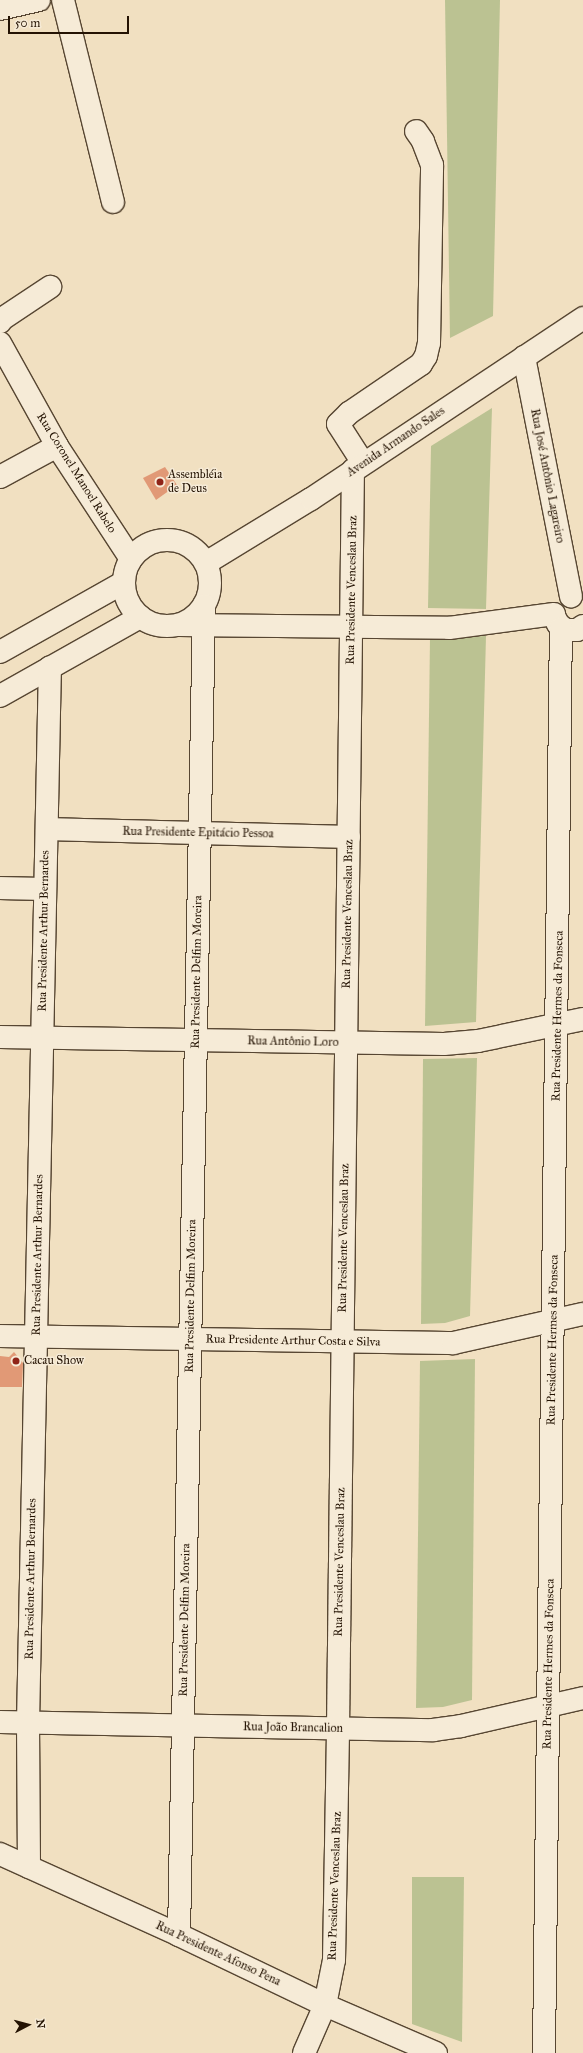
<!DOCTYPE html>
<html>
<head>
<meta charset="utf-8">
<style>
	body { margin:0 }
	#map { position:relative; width:583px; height:2053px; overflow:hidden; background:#f1e0c1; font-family:"IM FELL Great Primer",serif }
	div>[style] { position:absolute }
	.green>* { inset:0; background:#bbc292 }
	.building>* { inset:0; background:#e19976 }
	.roads { filter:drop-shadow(1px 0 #574632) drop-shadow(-1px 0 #574632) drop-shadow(0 1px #574632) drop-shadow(0 -1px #574632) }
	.minor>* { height:22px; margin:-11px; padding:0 11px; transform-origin:11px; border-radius:11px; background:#f6ebd7 }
	.minor>.ring { margin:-11px; padding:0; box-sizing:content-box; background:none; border:22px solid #f6ebd7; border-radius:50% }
	.dots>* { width:11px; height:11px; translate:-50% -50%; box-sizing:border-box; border:2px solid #f6ebd7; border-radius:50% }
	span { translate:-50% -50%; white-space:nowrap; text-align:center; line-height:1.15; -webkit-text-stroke:3px #f6ebd7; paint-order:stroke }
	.street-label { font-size:12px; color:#241303 }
	.poi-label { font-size:12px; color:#241303 }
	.left { translate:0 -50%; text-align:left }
	.north { position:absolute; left:8px; top:2005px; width:40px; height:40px; -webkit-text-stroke:3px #f6ebd7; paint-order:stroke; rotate:84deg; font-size:11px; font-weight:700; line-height:16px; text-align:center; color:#241303 }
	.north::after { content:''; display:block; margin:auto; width:14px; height:18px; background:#241303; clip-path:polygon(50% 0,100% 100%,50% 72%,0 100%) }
	.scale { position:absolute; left:8px; top:16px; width:121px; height:18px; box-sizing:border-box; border:2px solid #241303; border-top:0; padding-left:5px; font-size:12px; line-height:14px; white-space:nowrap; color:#241303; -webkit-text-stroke:3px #f6ebd7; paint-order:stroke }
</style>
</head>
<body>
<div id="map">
	<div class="green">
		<i style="clip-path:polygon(445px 0,500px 0,493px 316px,450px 338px)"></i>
		<i style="clip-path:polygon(492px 408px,486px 609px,428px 608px,431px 446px)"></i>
		<i style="clip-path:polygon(486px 636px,476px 1022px,425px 1026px,430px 638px)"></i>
		<i style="clip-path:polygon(477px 1058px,470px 1316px,445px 1323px,421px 1324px,423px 1059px)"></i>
		<i style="clip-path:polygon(475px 1359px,472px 1700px,443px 1707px,416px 1708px,420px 1361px)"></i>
		<i style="clip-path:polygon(412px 1877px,464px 1877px,462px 2042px,412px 2024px)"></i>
	</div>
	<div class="building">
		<i style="clip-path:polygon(165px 467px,177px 485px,156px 500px,143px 478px)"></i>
		<i style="clip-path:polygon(14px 1352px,23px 1363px,22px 1387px,0 1387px,0 1356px,9px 1357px)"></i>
	</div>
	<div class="roads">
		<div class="minor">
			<i style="left:63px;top:0;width:208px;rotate:76.1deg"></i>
			<i style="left:0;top:9px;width:40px;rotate:-13deg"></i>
			<i style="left:0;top:322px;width:4px;rotate:-56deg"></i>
			<i style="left:2px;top:319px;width:58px;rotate:-33.7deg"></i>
			<i style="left:0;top:343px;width:118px;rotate:61deg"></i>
			<i style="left:57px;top:446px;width:135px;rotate:56.8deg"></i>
			<i style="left:524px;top:357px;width:244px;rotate:78.9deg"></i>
			<i style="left:363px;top:463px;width:46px;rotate:-122.7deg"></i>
			<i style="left:338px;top:424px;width:16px;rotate:-45deg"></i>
			<i style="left:349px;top:413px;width:87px;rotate:-34.2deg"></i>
			<i style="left:421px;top:364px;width:9px;rotate:-58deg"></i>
			<i style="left:426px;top:356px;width:13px;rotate:-77deg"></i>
			<i style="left:429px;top:343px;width:178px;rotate:-89deg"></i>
			<i style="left:432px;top:165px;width:26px;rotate:-111deg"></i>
			<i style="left:423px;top:141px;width:12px;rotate:-125deg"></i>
			<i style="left:0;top:477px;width:65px;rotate:-28.5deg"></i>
			<i class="ring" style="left:124px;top:540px;width:64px;height:64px"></i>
			<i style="left:206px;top:563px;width:123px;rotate:-31.4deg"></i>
			<i style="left:311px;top:499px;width:327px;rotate:-33.6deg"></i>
			<i style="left:554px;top:616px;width:9px;rotate:63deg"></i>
			<i style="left:558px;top:624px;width:10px;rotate:37deg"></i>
			<i style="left:566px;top:630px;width:11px"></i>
			<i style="left:577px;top:630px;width:7px;rotate:-34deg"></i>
			<i style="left:179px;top:625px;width:270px;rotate:0.6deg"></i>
			<i style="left:449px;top:628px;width:106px;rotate:-7.6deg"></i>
			<i style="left:0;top:652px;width:142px;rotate:-29.4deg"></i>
			<i style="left:0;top:696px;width:161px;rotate:-29.4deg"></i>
			<i style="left:47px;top:829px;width:302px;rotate:1.5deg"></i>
			<i style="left:0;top:888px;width:45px;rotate:1.3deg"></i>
			<i style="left:0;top:1037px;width:444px;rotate:0.9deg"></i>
			<i style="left:444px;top:1044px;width:34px;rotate:-5deg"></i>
			<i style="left:478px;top:1041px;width:107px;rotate:-11.8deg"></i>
			<i style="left:0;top:1336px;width:453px;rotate:0.9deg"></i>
			<i style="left:453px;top:1343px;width:133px;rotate:-12.6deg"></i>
			<i style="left:0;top:1722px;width:433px;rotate:1.1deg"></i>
			<i style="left:433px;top:1730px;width:28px;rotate:-8deg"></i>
			<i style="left:461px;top:1726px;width:125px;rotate:-12.9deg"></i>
			<i style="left:0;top:1854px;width:196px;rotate:24.3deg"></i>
			<i style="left:179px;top:1935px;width:162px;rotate:25.6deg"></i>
			<i style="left:325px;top:2005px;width:121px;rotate:23.4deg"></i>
			<i style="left:29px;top:1867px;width:144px;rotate:-90.4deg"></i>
			<i style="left:28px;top:1723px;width:1056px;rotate:-88.81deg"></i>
			<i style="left:179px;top:1935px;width:1330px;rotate:-88.92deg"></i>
			<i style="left:304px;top:2053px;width:52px;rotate:-66.4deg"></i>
			<i style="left:325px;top:2005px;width:46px;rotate:-78.7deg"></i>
			<i style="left:334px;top:1960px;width:231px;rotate:-89deg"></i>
			<i style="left:338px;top:1729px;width:1259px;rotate:-89.32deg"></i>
			<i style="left:544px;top:2053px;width:1425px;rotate:-89.32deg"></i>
		</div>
	</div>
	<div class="dots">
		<i style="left:160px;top:482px;background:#8f2418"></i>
		<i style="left:16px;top:1361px;background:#8f2418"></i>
	</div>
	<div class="street-label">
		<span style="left:396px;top:442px;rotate:-34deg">Avenida Armando Sales</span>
		<span style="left:76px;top:473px;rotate:58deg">Rua Coronel Manoel Rabelo</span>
		<span style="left:547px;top:476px;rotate:79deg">Rua José Antônio Lagareiro</span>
		<span style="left:352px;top:590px;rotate:-89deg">Rua Presidente Venceslau Braz</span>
		<span style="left:198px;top:833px;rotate:1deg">Rua Presidente Epitácio Pessoa</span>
		<span style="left:348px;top:914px;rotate:-89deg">Rua Presidente Venceslau Braz</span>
		<span style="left:44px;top:931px;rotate:-89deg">Rua Presidente Arthur Bernardes</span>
		<span style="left:197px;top:972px;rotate:-89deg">Rua Presidente Delfim Moreira</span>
		<span style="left:558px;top:1016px;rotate:-89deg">Rua Presidente Hermes da Fonseca</span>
		<span style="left:293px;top:1042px;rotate:1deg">Rua Antônio Loro</span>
		<span style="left:344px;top:1238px;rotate:-89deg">Rua Presidente Venceslau Braz</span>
		<span style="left:38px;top:1255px;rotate:-89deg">Rua Presidente Arthur Bernardes</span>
		<span style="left:191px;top:1296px;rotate:-89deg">Rua Presidente Delfim Moreira</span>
		<span style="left:553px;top:1340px;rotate:-89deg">Rua Presidente Hermes da Fonseca</span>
		<span style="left:293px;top:1341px;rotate:1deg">Rua Presidente Arthur Costa e Silva</span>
		<span style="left:340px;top:1562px;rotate:-89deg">Rua Presidente Venceslau Braz</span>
		<span style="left:31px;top:1579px;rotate:-89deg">Rua Presidente Arthur Bernardes</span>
		<span style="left:185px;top:1620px;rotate:-89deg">Rua Presidente Delfim Moreira</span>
		<span style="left:549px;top:1664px;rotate:-89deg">Rua Presidente Hermes da Fonseca</span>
		<span style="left:293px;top:1728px;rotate:1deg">Rua João Brancalion</span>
		<span style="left:335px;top:1886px;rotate:-88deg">Rua Presidente Venceslau Braz</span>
		<span style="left:218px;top:1954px;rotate:25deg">Rua Presidente Afonso Pena</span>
	</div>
	<div class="poi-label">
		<span class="left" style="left:168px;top:482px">Assembléia<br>de Deus</span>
		<span class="left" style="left:24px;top:1361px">Cacau Show</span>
	</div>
	<div class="north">N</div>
	<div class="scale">50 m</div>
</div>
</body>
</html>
